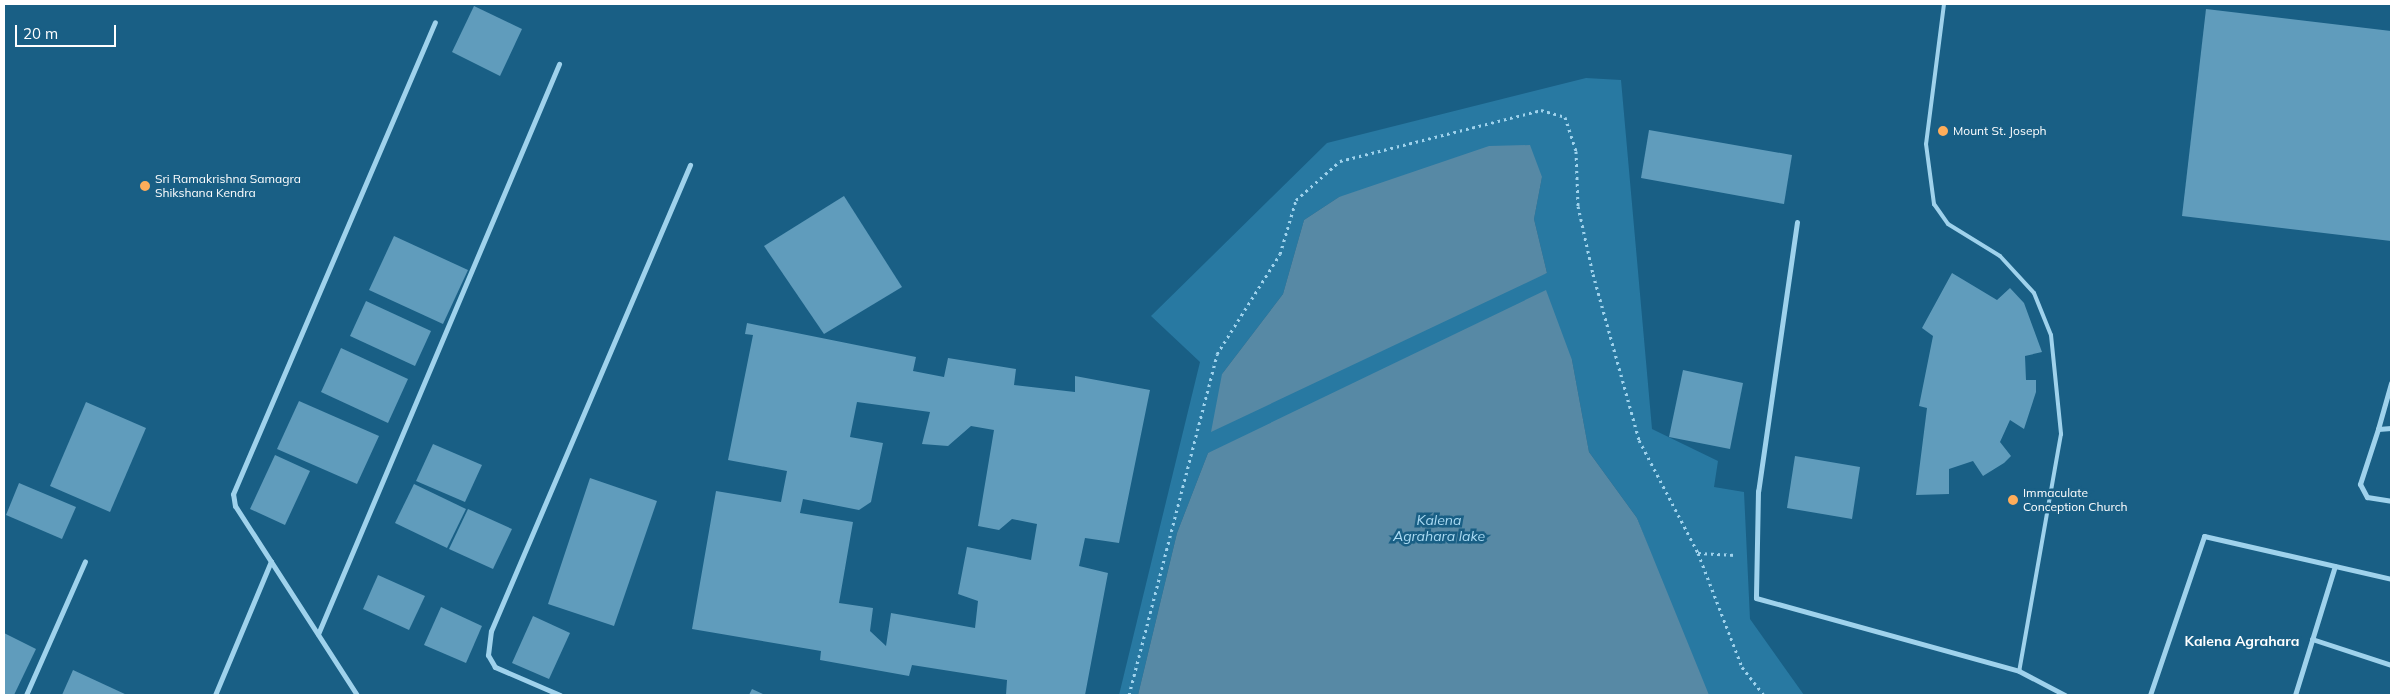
<!DOCTYPE html>
<html>
<head>
<meta charset="utf-8">
<style>
	body { margin:0 }
	#map { position:relative; width:2395px; height:699px; overflow:hidden; background:#195f85; font-family:Mulish,sans-serif }
	div>[style] { position:absolute }
	.green>* { inset:0; background:#2879a2 }
	.water>* { inset:0; background:#5789a5 }
	.building>* { inset:0; background:#609cbc }
	.path>* { height:3px; margin-top:-1.5px; transform-origin:0; background:repeating-linear-gradient(90deg,#9fd2ec 0 2.5px,transparent 0 6.5px) }
	.service>* { height:4px; margin:-2px; padding:0 2px; transform-origin:2px; border-radius:2px; background:#9fd2ec }
	.minor>* { height:5px; margin:-2.5px; padding:0 2.5px; transform-origin:2.5px; border-radius:2.5px; background:#9fd2ec }
	.dots>* { width:14px; height:14px; translate:-50% -50%; box-sizing:border-box; border:2px solid #195f85; border-radius:50% }
	span { translate:-50% -50%; white-space:nowrap; text-align:center; line-height:1.15; -webkit-text-stroke:5px #195f85; paint-order:stroke }
	.poi-label { font-size:12px; color:#fff }
	.left { translate:0 -50%; text-align:left }
	.water-label { font-size:14px; color:#abdbf4; font-style:italic }
	.neighbourhood-label { font-size:14px; color:#fff; font-weight:700 }
	.frame { position:absolute; inset:0; border:5px solid #fff; pointer-events:none }
	.scale { position:absolute; left:15px; top:25px; width:101px; height:22px; box-sizing:border-box; border:2px solid #fff; border-top:0; padding-left:6px; font-size:15px; line-height:18px; white-space:nowrap; color:#fff; -webkit-text-stroke:4px #195f85; paint-order:stroke }
</style>
</head>
<body>
<div id="map">
	<div class="green">
		<i style="clip-path:polygon(evenodd,1586px 78px,1621px 80px,1652px 429px,1718px 461px,1714px 487px,1744px 492px,1750px 619px,1804px 695px,1709px 695px,1701px 685px,1637px 518px,1589px 452px,1572px 360px,1208px 453px,1177px 533px,1138px 695px,1119px 695px,1200px 362px,1151px 316px,1327px 143px,1586px 78px,1542px 177px,1534px 219px,1547px 273px,1222px 374px,1283px 294px,1304px 220px,1339px 197px,1542px 177px)"></i>
	</div>
	<div class="water">
		<i style="clip-path:polygon(1530px 145px,1542px 177px,1534px 219px,1547px 273px,1211px 432px,1222px 374px,1283px 294px,1304px 220px,1339px 197px,1489px 146px)"></i>
		<i style="clip-path:polygon(1546px 290px,1572px 360px,1589px 452px,1637px 518px,1709px 695px,1138px 695px,1177px 533px,1208px 453px)"></i>
	</div>
	<div class="building">
		<i style="clip-path:polygon(474px 6px,522px 29px,500px 76px,452px 52px)"></i>
		<i style="clip-path:polygon(2206px 9px,2391px 31px,2391px 241px,2182px 216px)"></i>
		<i style="clip-path:polygon(1649px 130px,1792px 155px,1784px 204px,1641px 178px)"></i>
		<i style="clip-path:polygon(844px 196px,902px 287px,824px 334px,764px 246px)"></i>
		<i style="clip-path:polygon(394px 236px,468px 270px,443px 324px,369px 290px)"></i>
		<i style="clip-path:polygon(1952px 273px,1997px 300px,2010px 288px,2024px 303px,2042px 352px,2025px 356px,2026px 380px,2036px 380px,2036px 392px,2024px 429px,2010px 420px,2000px 442px,2011px 456px,2004px 463px,1983px 476px,1973px 461px,1949px 469px,1949px 494px,1916px 495px,1927px 408px,1919px 406px,1933px 336px,1922px 328px)"></i>
		<i style="clip-path:polygon(366px 301px,431px 331px,415px 366px,350px 336px)"></i>
		<i style="clip-path:polygon(evenodd,747px 323px,916px 357px,913px 371px,944px 377px,948px 358px,1016px 369px,1014px 385px,1075px 392px,1075px 376px,1150px 390px,1119px 543px,1085px 538px,1079px 566px,1108px 573px,1085px 695px,1006px 695px,1007px 680px,912px 665px,909px 676px,820px 660px,821px 651px,692px 629px,716px 491px,781px 502px,787px 471px,728px 460px,753px 335px,745px 334px,747px 323px,857px 402px,930px 412px,922px 444px,948px 446px,971px 426px,994px 430px,978px 526px,999px 530px,1012px 519px,1037px 524px,1031px 560px,967px 547px,958px 594px,978px 601px,975px 628px,891px 613px,886px 646px,870px 631px,873px 608px,839px 603px,853px 522px,800px 513px,803px 499px,859px 510px,871px 502px,883px 443px,850px 437px,857px 402px)"></i>
		<i style="clip-path:polygon(341px 348px,408px 379px,388px 423px,321px 392px)"></i>
		<i style="clip-path:polygon(1683px 370px,1743px 383px,1730px 449px,1669px 437px)"></i>
		<i style="clip-path:polygon(299px 401px,379px 436px,357px 484px,277px 449px)"></i>
		<i style="clip-path:polygon(86px 402px,146px 428px,110px 512px,50px 486px)"></i>
		<i style="clip-path:polygon(433px 444px,482px 465px,465px 502px,416px 481px)"></i>
		<i style="clip-path:polygon(275px 455px,310px 471px,285px 525px,250px 509px)"></i>
		<i style="clip-path:polygon(1795px 456px,1860px 467px,1852px 519px,1787px 508px)"></i>
		<i style="clip-path:polygon(590px 478px,657px 501px,614px 626px,548px 604px)"></i>
		<i style="clip-path:polygon(19px 483px,76px 507px,62px 539px,6px 515px)"></i>
		<i style="clip-path:polygon(414px 484px,466px 509px,447px 548px,395px 523px)"></i>
		<i style="clip-path:polygon(468px 509px,512px 529px,493px 569px,449px 549px)"></i>
		<i style="clip-path:polygon(378px 575px,425px 596px,409px 630px,363px 609px)"></i>
		<i style="clip-path:polygon(441px 607px,482px 626px,466px 663px,424px 645px)"></i>
		<i style="clip-path:polygon(533px 616px,570px 633px,549px 679px,512px 663px)"></i>
		<i style="clip-path:polygon(4px 633px,36px 649px,14px 695px,4px 695px)"></i>
		<i style="clip-path:polygon(73px 670px,127px 695px,62px 695px)"></i>
		<i style="clip-path:polygon(752px 689px,765px 695px,749px 695px)"></i>
	</div>
	<div class="path">
		<i style="left:1698px;top:553px;width:38px;rotate:3deg"></i>
		<i style="left:1129px;top:695px;width:352px;rotate:-75.5deg"></i>
		<i style="left:1217px;top:354px;width:118px;rotate:-57.8deg"></i>
		<i style="left:1280px;top:254px;width:56px;rotate:-73.5deg"></i>
		<i style="left:1296px;top:200px;width:59px;rotate:-41.6deg"></i>
		<i style="left:1340px;top:161px;width:207px;rotate:-14.2deg"></i>
		<i style="left:1541px;top:110px;width:25px;rotate:16deg"></i>
		<i style="left:1565px;top:117px;width:36px;rotate:72deg"></i>
		<i style="left:1576px;top:151px;width:55px;rotate:87.9deg"></i>
		<i style="left:1578px;top:206px;width:70px;rotate:77.6deg"></i>
		<i style="left:1593px;top:274px;width:172px;rotate:74.5deg"></i>
		<i style="left:1639px;top:440px;width:127px;rotate:62.4deg"></i>
		<i style="left:1698px;top:553px;width:122px;rotate:68.9deg"></i>
		<i style="left:1742px;top:667px;width:36px;rotate:52deg"></i>
	</div>
	<div class="service">
		<i style="left:1944px;top:4px;width:141px;rotate:97.3deg"></i>
		<i style="left:1926px;top:144px;width:61px;rotate:82.4deg"></i>
		<i style="left:1934px;top:204px;width:24px;rotate:55deg"></i>
		<i style="left:1948px;top:224px;width:61px;rotate:31.6deg"></i>
		<i style="left:2000px;top:256px;width:50px;rotate:47.4deg"></i>
		<i style="left:2034px;top:293px;width:45px;rotate:68deg"></i>
		<i style="left:2051px;top:335px;width:100px;rotate:84.2deg"></i>
		<i style="left:2061px;top:434px;width:241px;rotate:100deg"></i>
	</div>
	<div class="minor">
		<i style="left:1797px;top:222px;width:272px;rotate:98.2deg"></i>
		<i style="left:1758px;top:491px;width:107px;rotate:91.1deg"></i>
		<i style="left:1756px;top:598px;width:273px;rotate:15.5deg"></i>
		<i style="left:2019px;top:671px;width:52px;rotate:27.6deg"></i>
		<i style="left:2391px;top:428px;width:13px;rotate:176deg"></i>
		<i style="left:2378px;top:429px;width:58px;rotate:108.1deg"></i>
		<i style="left:2360px;top:484px;width:15px;rotate:62deg"></i>
		<i style="left:2367px;top:497px;width:24px;rotate:9deg"></i>
		<i style="left:2378px;top:429px;width:48px;rotate:-74.2deg"></i>
		<i style="left:318px;top:634px;width:619px;rotate:-67.08deg"></i>
		<i style="left:2312px;top:639px;width:83px;rotate:18.2deg"></i>
		<i style="left:26px;top:695px;width:146px;rotate:-66.2deg"></i>
		<i style="left:215px;top:695px;width:145px;rotate:-67.3deg"></i>
		<i style="left:357px;top:695px;width:225px;rotate:-122.8deg"></i>
		<i style="left:235px;top:506px;width:12px;rotate:-99deg"></i>
		<i style="left:233px;top:494px;width:513px;rotate:-66.83deg"></i>
		<i style="left:560px;top:695px;width:71px;rotate:-156.7deg"></i>
		<i style="left:495px;top:667px;width:14px;rotate:-120deg"></i>
		<i style="left:488px;top:655px;width:24px;rotate:-83deg"></i>
		<i style="left:491px;top:631px;width:507px;rotate:-66.88deg"></i>
		<i style="left:2150px;top:695px;width:168px;rotate:-71.2deg"></i>
		<i style="left:2204px;top:536px;width:192px;rotate:12.9deg"></i>
		<i style="left:2295px;top:695px;width:135px;rotate:-72.8deg"></i>
	</div>
	<div class="dots">
		<i style="left:1943px;top:131px;background:#ffad5a"></i>
		<i style="left:145px;top:186px;background:#ffad5a"></i>
		<i style="left:2013px;top:500px;background:#ffad5a"></i>
	</div>
	<div class="poi-label">
		<span class="left" style="left:1953px;top:131px">Mount St. Joseph</span>
		<span class="left" style="left:155px;top:186px">Sri Ramakrishna Samagra<br>Shikshana Kendra</span>
		<span class="left" style="left:2023px;top:500px">Immaculate<br>Conception Church</span>
	</div>
	<div class="water-label">
		<span style="left:1439px;top:528px">Kalena<br>Agrahara lake</span>
	</div>
	<div class="neighbourhood-label">
		<span style="left:2242px;top:641px">Kalena Agrahara</span>
	</div>
	<div class="frame"></div>
	<div class="scale">20 m</div>
</div>
</body>
</html>
